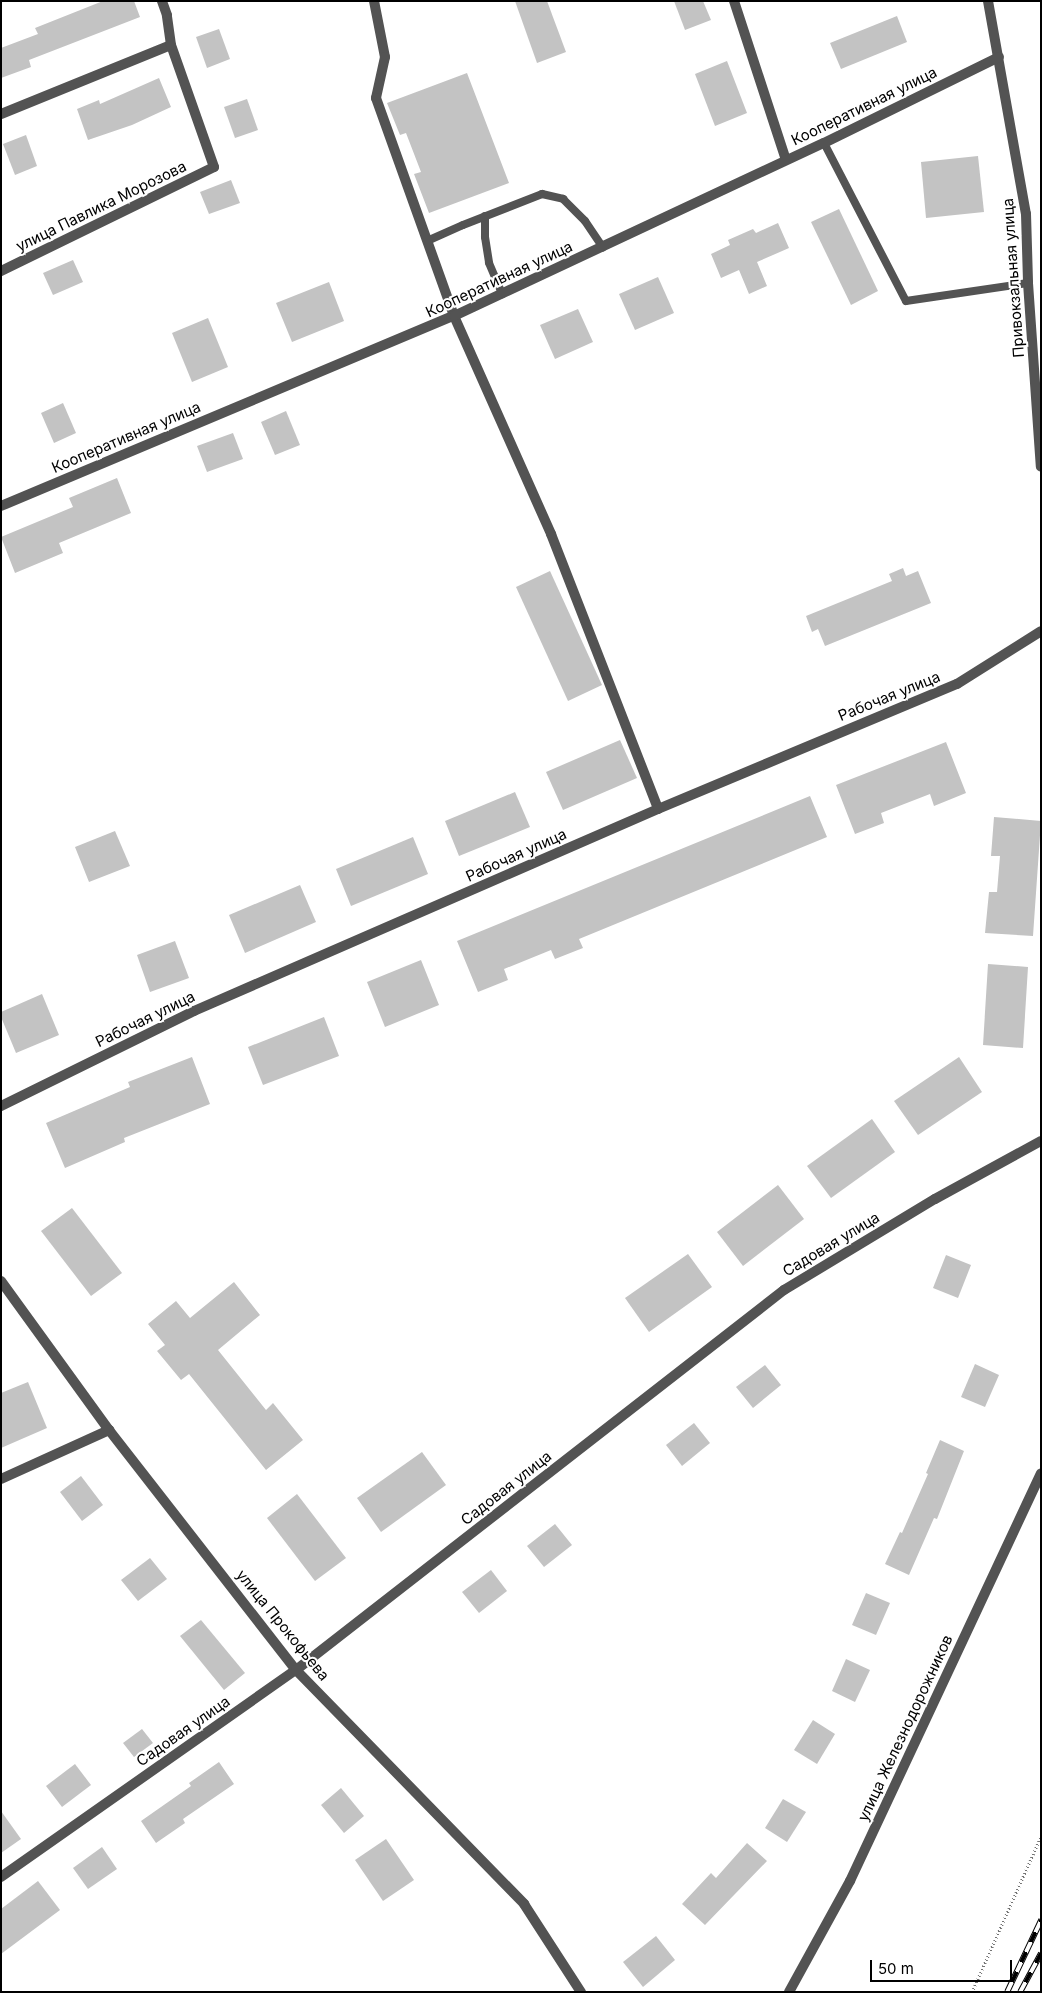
<!DOCTYPE html>
<html>
<head>
<meta charset="utf-8">
<style>
	body { margin:0 }
	#map { position:relative; width:1042px; height:1993px; overflow:hidden; background:#fff; font-family:Inter,sans-serif }
	div>[style] { position:absolute }
	.building>* { inset:0; background:#c3c3c3 }
	.path>* { height:3px; margin-top:-1.5px; transform-origin:0; background:repeating-linear-gradient(90deg,#757575 0 1px,transparent 0 3.5px) }
	.service>* { height:8px; margin:-4px; padding:0 4px; transform-origin:4px; border-radius:4px; background:#535353 }
	.minor>* { height:10px; margin:-5px; padding:0 5px; transform-origin:5px; border-radius:5px; background:#535353 }
	.tertiary>* { height:10px; margin:-5px; padding:0 5px; transform-origin:5px; border-radius:5px; background:#535353 }
	.rail>* { height:5.5px; margin-top:-2.75px; transform-origin:0; background:repeating-linear-gradient(90deg,#fff 0 11px,#000 0 22px); box-sizing:border-box; border-block:1px solid #000 }
	span { translate:-50% -50%; white-space:nowrap; text-align:center; line-height:1.15; -webkit-text-stroke:4px #fff; paint-order:stroke }
	.street-label { font-size:15px; color:#000 }
	.frame { position:absolute; inset:0; border:2px solid #000; pointer-events:none }
	.scale { position:absolute; left:870px; top:1960px; width:142px; height:22px; box-sizing:border-box; border:2px solid #000; border-top:0; padding-left:6px; font-size:15px; line-height:18px; white-space:nowrap; color:#000; -webkit-text-stroke:4px #fff; paint-order:stroke }
</style>
</head>
<body>
<div id="map">
	<div class="building">
		<i style="clip-path:polygon(103px 1px,134px 1px,140px 17px,29px 60px,31px 67px,1px 78px,1px 48px,38px 34px,35px 28px)"></i>
		<i style="clip-path:polygon(515px 1px,547px 1px,566px 52px,537px 63px)"></i>
		<i style="clip-path:polygon(674px 1px,703px 1px,711px 20px,685px 30px)"></i>
		<i style="clip-path:polygon(897px 16px,907px 42px,841px 69px,830px 43px)"></i>
		<i style="clip-path:polygon(219px 29px,230px 59px,207px 68px,196px 37px)"></i>
		<i style="clip-path:polygon(727px 61px,747px 113px,715px 126px,695px 74px)"></i>
		<i style="clip-path:polygon(467px 73px,509px 183px,429px 213px,414px 174px,421px 172px,406px 133px,400px 135px,387px 103px)"></i>
		<i style="clip-path:polygon(159px 78px,171px 107px,132px 125px,88px 140px,77px 109px,99px 100px,100px 104px)"></i>
		<i style="clip-path:polygon(247px 99px,258px 130px,235px 138px,224px 107px)"></i>
		<i style="clip-path:polygon(26px 135px,37px 166px,15px 175px,3px 144px)"></i>
		<i style="clip-path:polygon(978px 156px,984px 212px,926px 218px,921px 162px)"></i>
		<i style="clip-path:polygon(231px 180px,240px 203px,209px 214px,200px 192px)"></i>
		<i style="clip-path:polygon(839px 209px,878px 291px,851px 305px,811px 222px)"></i>
		<i style="clip-path:polygon(778px 223px,789px 248px,757px 262px,767px 286px,749px 294px,739px 270px,721px 278px,711px 254px,730px 245px,728px 240px,753px 229px,756px 233px)"></i>
		<i style="clip-path:polygon(73px 260px,83px 282px,53px 295px,43px 273px)"></i>
		<i style="clip-path:polygon(658px 277px,674px 313px,635px 330px,619px 294px)"></i>
		<i style="clip-path:polygon(329px 282px,344px 321px,292px 342px,276px 303px)"></i>
		<i style="clip-path:polygon(578px 309px,593px 342px,555px 359px,540px 325px)"></i>
		<i style="clip-path:polygon(208px 318px,228px 367px,192px 382px,172px 333px)"></i>
		<i style="clip-path:polygon(63px 403px,76px 433px,54px 443px,41px 413px)"></i>
		<i style="clip-path:polygon(286px 411px,300px 445px,275px 455px,261px 422px)"></i>
		<i style="clip-path:polygon(233px 433px,243px 459px,207px 472px,197px 446px)"></i>
		<i style="clip-path:polygon(117px 478px,131px 513px,59px 543px,63px 553px,15px 573px,1px 537px,73px 507px,69px 498px)"></i>
		<i style="clip-path:polygon(903px 568px,906px 576px,918px 571px,931px 603px,825px 646px,818px 629px,812px 632px,806px 616px,892px 581px,889px 574px)"></i>
		<i style="clip-path:polygon(550px 571px,602px 685px,568px 701px,516px 587px)"></i>
		<i style="clip-path:polygon(620px 740px,637px 778px,563px 810px,546px 772px)"></i>
		<i style="clip-path:polygon(946px 742px,966px 793px,934px 806px,930px 794px,881px 813px,884px 823px,855px 834px,836px 785px)"></i>
		<i style="clip-path:polygon(515px 792px,530px 827px,459px 856px,445px 821px)"></i>
		<i style="clip-path:polygon(810px 796px,827px 837px,579px 939px,583px 948px,555px 959px,551px 950px,504px 969px,508px 980px,478px 992px,457px 941px)"></i>
		<i style="clip-path:polygon(994px 817px,1041px 821px,1033px 936px,985px 933px,989px 892px,997px 892px,1000px 856px,991px 856px)"></i>
		<i style="clip-path:polygon(115px 831px,130px 866px,89px 882px,75px 847px)"></i>
		<i style="clip-path:polygon(413px 837px,428px 874px,351px 906px,336px 869px)"></i>
		<i style="clip-path:polygon(300px 885px,316px 922px,245px 953px,229px 915px)"></i>
		<i style="clip-path:polygon(175px 941px,189px 978px,150px 992px,137px 955px)"></i>
		<i style="clip-path:polygon(421px 960px,439px 1005px,385px 1027px,367px 982px)"></i>
		<i style="clip-path:polygon(988px 964px,1028px 967px,1023px 1048px,983px 1045px)"></i>
		<i style="clip-path:polygon(42px 994px,59px 1035px,16px 1053px,1px 1017px,1px 1012px)"></i>
		<i style="clip-path:polygon(324px 1017px,339px 1056px,263px 1085px,248px 1047px)"></i>
		<i style="clip-path:polygon(192px 1057px,210px 1104px,124px 1138px,125px 1142px,65px 1168px,46px 1123px,130px 1087px,128px 1082px)"></i>
		<i style="clip-path:polygon(959px 1057px,982px 1092px,918px 1135px,894px 1101px)"></i>
		<i style="clip-path:polygon(872px 1119px,895px 1152px,831px 1198px,807px 1166px)"></i>
		<i style="clip-path:polygon(778px 1185px,804px 1219px,743px 1266px,717px 1232px)"></i>
		<i style="clip-path:polygon(72px 1208px,122px 1273px,91px 1296px,41px 1231px)"></i>
		<i style="clip-path:polygon(688px 1254px,712px 1287px,649px 1332px,625px 1298px)"></i>
		<i style="clip-path:polygon(946px 1255px,971px 1265px,958px 1298px,933px 1288px)"></i>
		<i style="clip-path:polygon(234px 1282px,260px 1315px,218px 1350px,266px 1410px,273px 1403px,303px 1440px,266px 1470px,189px 1374px,181px 1380px,157px 1351px,165px 1345px,148px 1324px,176px 1301px,190px 1318px)"></i>
		<i style="clip-path:polygon(975px 1364px,999px 1375px,985px 1407px,961px 1397px)"></i>
		<i style="clip-path:polygon(765px 1365px,781px 1385px,753px 1408px,736px 1387px)"></i>
		<i style="clip-path:polygon(28px 1382px,47px 1428px,1px 1448px,1px 1393px)"></i>
		<i style="clip-path:polygon(694px 1423px,710px 1443px,682px 1466px,666px 1445px)"></i>
		<i style="clip-path:polygon(940px 1440px,964px 1451px,937px 1519px,934px 1518px,909px 1575px,885px 1564px,900px 1532px,902px 1533px,928px 1474px,926px 1473px)"></i>
		<i style="clip-path:polygon(422px 1452px,446px 1485px,381px 1532px,357px 1498px)"></i>
		<i style="clip-path:polygon(81px 1476px,103px 1505px,82px 1521px,60px 1492px)"></i>
		<i style="clip-path:polygon(297px 1494px,346px 1558px,315px 1581px,267px 1518px)"></i>
		<i style="clip-path:polygon(555px 1524px,572px 1545px,544px 1567px,527px 1546px)"></i>
		<i style="clip-path:polygon(150px 1558px,167px 1579px,138px 1601px,121px 1580px)"></i>
		<i style="clip-path:polygon(491px 1570px,507px 1591px,479px 1613px,462px 1592px)"></i>
		<i style="clip-path:polygon(866px 1593px,890px 1603px,876px 1635px,852px 1625px)"></i>
		<i style="clip-path:polygon(201px 1620px,245px 1673px,224px 1690px,180px 1636px)"></i>
		<i style="clip-path:polygon(846px 1659px,870px 1670px,855px 1702px,832px 1691px)"></i>
		<i style="clip-path:polygon(813px 1720px,835px 1734px,817px 1764px,794px 1750px)"></i>
		<i style="clip-path:polygon(142px 1729px,153px 1743px,134px 1757px,123px 1743px)"></i>
		<i style="clip-path:polygon(219px 1762px,234px 1784px,183px 1819px,185px 1823px,156px 1843px,141px 1821px,191px 1786px,189px 1783px)"></i>
		<i style="clip-path:polygon(75px 1764px,91px 1785px,62px 1807px,46px 1786px)"></i>
		<i style="clip-path:polygon(341px 1788px,364px 1816px,344px 1833px,321px 1805px)"></i>
		<i style="clip-path:polygon(783px 1799px,806px 1812px,787px 1842px,765px 1828px)"></i>
		<i style="clip-path:polygon(1px 1811px,21px 1839px,1px 1853px)"></i>
		<i style="clip-path:polygon(386px 1839px,414px 1880px,383px 1901px,355px 1860px)"></i>
		<i style="clip-path:polygon(747px 1843px,767px 1861px,705px 1925px,682px 1904px,711px 1873px,716px 1878px)"></i>
		<i style="clip-path:polygon(102px 1847px,117px 1869px,88px 1889px,73px 1868px)"></i>
		<i style="clip-path:polygon(38px 1881px,60px 1910px,1px 1954px,1px 1909px)"></i>
		<i style="clip-path:polygon(656px 1936px,675px 1960px,643px 1987px,623px 1962px)"></i>
	</div>
	<div class="path">
		<i style="left:972px;top:1992px;width:171px;rotate:-66.1deg"></i>
	</div>
	<div class="service">
		<i style="left:824px;top:143px;width:178px;rotate:62.6deg"></i>
		<i style="left:906px;top:301px;width:123px;rotate:-8.4deg"></i>
		<i style="left:485px;top:216px;width:21px;rotate:90deg"></i>
		<i style="left:485px;top:237px;width:26px;rotate:81deg"></i>
		<i style="left:489px;top:263px;width:34px;rotate:67deg"></i>
		<i style="left:427px;top:241px;width:39px;rotate:-24deg"></i>
		<i style="left:463px;top:225px;width:85px;rotate:-21.4deg"></i>
		<i style="left:542px;top:194px;width:22px;rotate:13deg"></i>
		<i style="left:563px;top:199px;width:31px;rotate:45deg"></i>
		<i style="left:585px;top:221px;width:32px;rotate:56deg"></i>
	</div>
	<div class="minor">
		<i style="left:374px;top:1px;width:57px;rotate:78.9deg"></i>
		<i style="left:385px;top:57px;width:42px;rotate:102.4deg"></i>
		<i style="left:376px;top:98px;width:232px;rotate:70.3deg"></i>
		<i style="left:454px;top:316px;width:239px;rotate:66deg"></i>
		<i style="left:551px;top:534px;width:295px;rotate:68.7deg"></i>
		<i style="left:734px;top:1px;width:167px;rotate:71.9deg"></i>
		<i style="left:988px;top:1px;width:216px;rotate:79.9deg"></i>
		<i style="left:1026px;top:214px;width:69px;rotate:88.3deg"></i>
		<i style="left:1028px;top:283px;width:184px;rotate:86deg"></i>
		<i style="left:1px;top:114px;width:183px;rotate:-22.1deg"></i>
		<i style="left:1px;top:271px;width:237px;rotate:-26deg"></i>
		<i style="left:214px;top:167px;width:129px;rotate:-109.4deg"></i>
		<i style="left:171px;top:45px;width:30px;rotate:-98deg"></i>
		<i style="left:167px;top:15px;width:15px;rotate:-110deg"></i>
		<i style="left:1px;top:506px;width:491px;rotate:-22.8deg"></i>
		<i style="left:454px;top:316px;width:408px;rotate:-25.1deg"></i>
		<i style="left:824px;top:143px;width:195px;rotate:-26.2deg"></i>
		<i style="left:1px;top:1281px;width:184px;rotate:54.1deg"></i>
		<i style="left:109px;top:1430px;width:304px;rotate:52.1deg"></i>
		<i style="left:296px;top:1670px;width:327px;rotate:45.7deg"></i>
		<i style="left:524px;top:1904px;width:105px;rotate:57.1deg"></i>
		<i style="left:1px;top:1479px;width:119px;rotate:-24.4deg"></i>
		<i style="left:1px;top:1877px;width:360px;rotate:-35.1deg"></i>
		<i style="left:296px;top:1670px;width:619px;rotate:-37.91deg"></i>
		<i style="left:784px;top:1290px;width:176px;rotate:-31.1deg"></i>
		<i style="left:935px;top:1199px;width:121px;rotate:-28.7deg"></i>
	</div>
	<div class="tertiary">
		<i style="left:1px;top:1106px;width:215px;rotate:-26.2deg"></i>
		<i style="left:194px;top:1011px;width:506px;rotate:-23.53deg"></i>
		<i style="left:658px;top:809px;width:324px;rotate:-22.7deg"></i>
		<i style="left:957px;top:684px;width:99px;rotate:-32.2deg"></i>
		<i style="left:789px;top:1992px;width:127px;rotate:-61.2deg"></i>
		<i style="left:850px;top:1881px;width:450px;rotate:-64.9deg"></i>
	</div>
	<div class="rail">
		<i style="left:1007px;top:1992px;width:80px;rotate:-64.7deg"></i>
		<i style="left:1020px;top:1992px;width:44px;rotate:-61.7deg"></i>
	</div>
	<div class="street-label">
		<span style="left:864px;top:106px;rotate:-26deg">Кооперативная улица</span>
		<span style="left:101px;top:206px;rotate:-26deg">улица Павлика Морозова</span>
		<span style="left:1013px;top:278px;rotate:-94deg">Привокзальная улица</span>
		<span style="left:499px;top:279px;rotate:-25deg">Кооперативная улица</span>
		<span style="left:126px;top:437px;rotate:-23deg">Кооперативная улица</span>
		<span style="left:889px;top:696px;rotate:-22deg">Рабочая улица</span>
		<span style="left:516px;top:855px;rotate:-24deg">Рабочая улица</span>
		<span style="left:145px;top:1019px;rotate:-26deg">Рабочая улица</span>
		<span style="left:831px;top:1244px;rotate:-31deg">Садовая улица</span>
		<span style="left:506px;top:1488px;rotate:-38deg">Садовая улица</span>
		<span style="left:283px;top:1625px;rotate:51deg">улица Прокофьева</span>
		<span style="left:905px;top:1728px;rotate:-65deg">улица Железнодорожников</span>
		<span style="left:183px;top:1731px;rotate:-35deg">Садовая улица</span>
	</div>
	<div class="frame"></div>
	<div class="scale">50 m</div>
</div>
</body>
</html>
